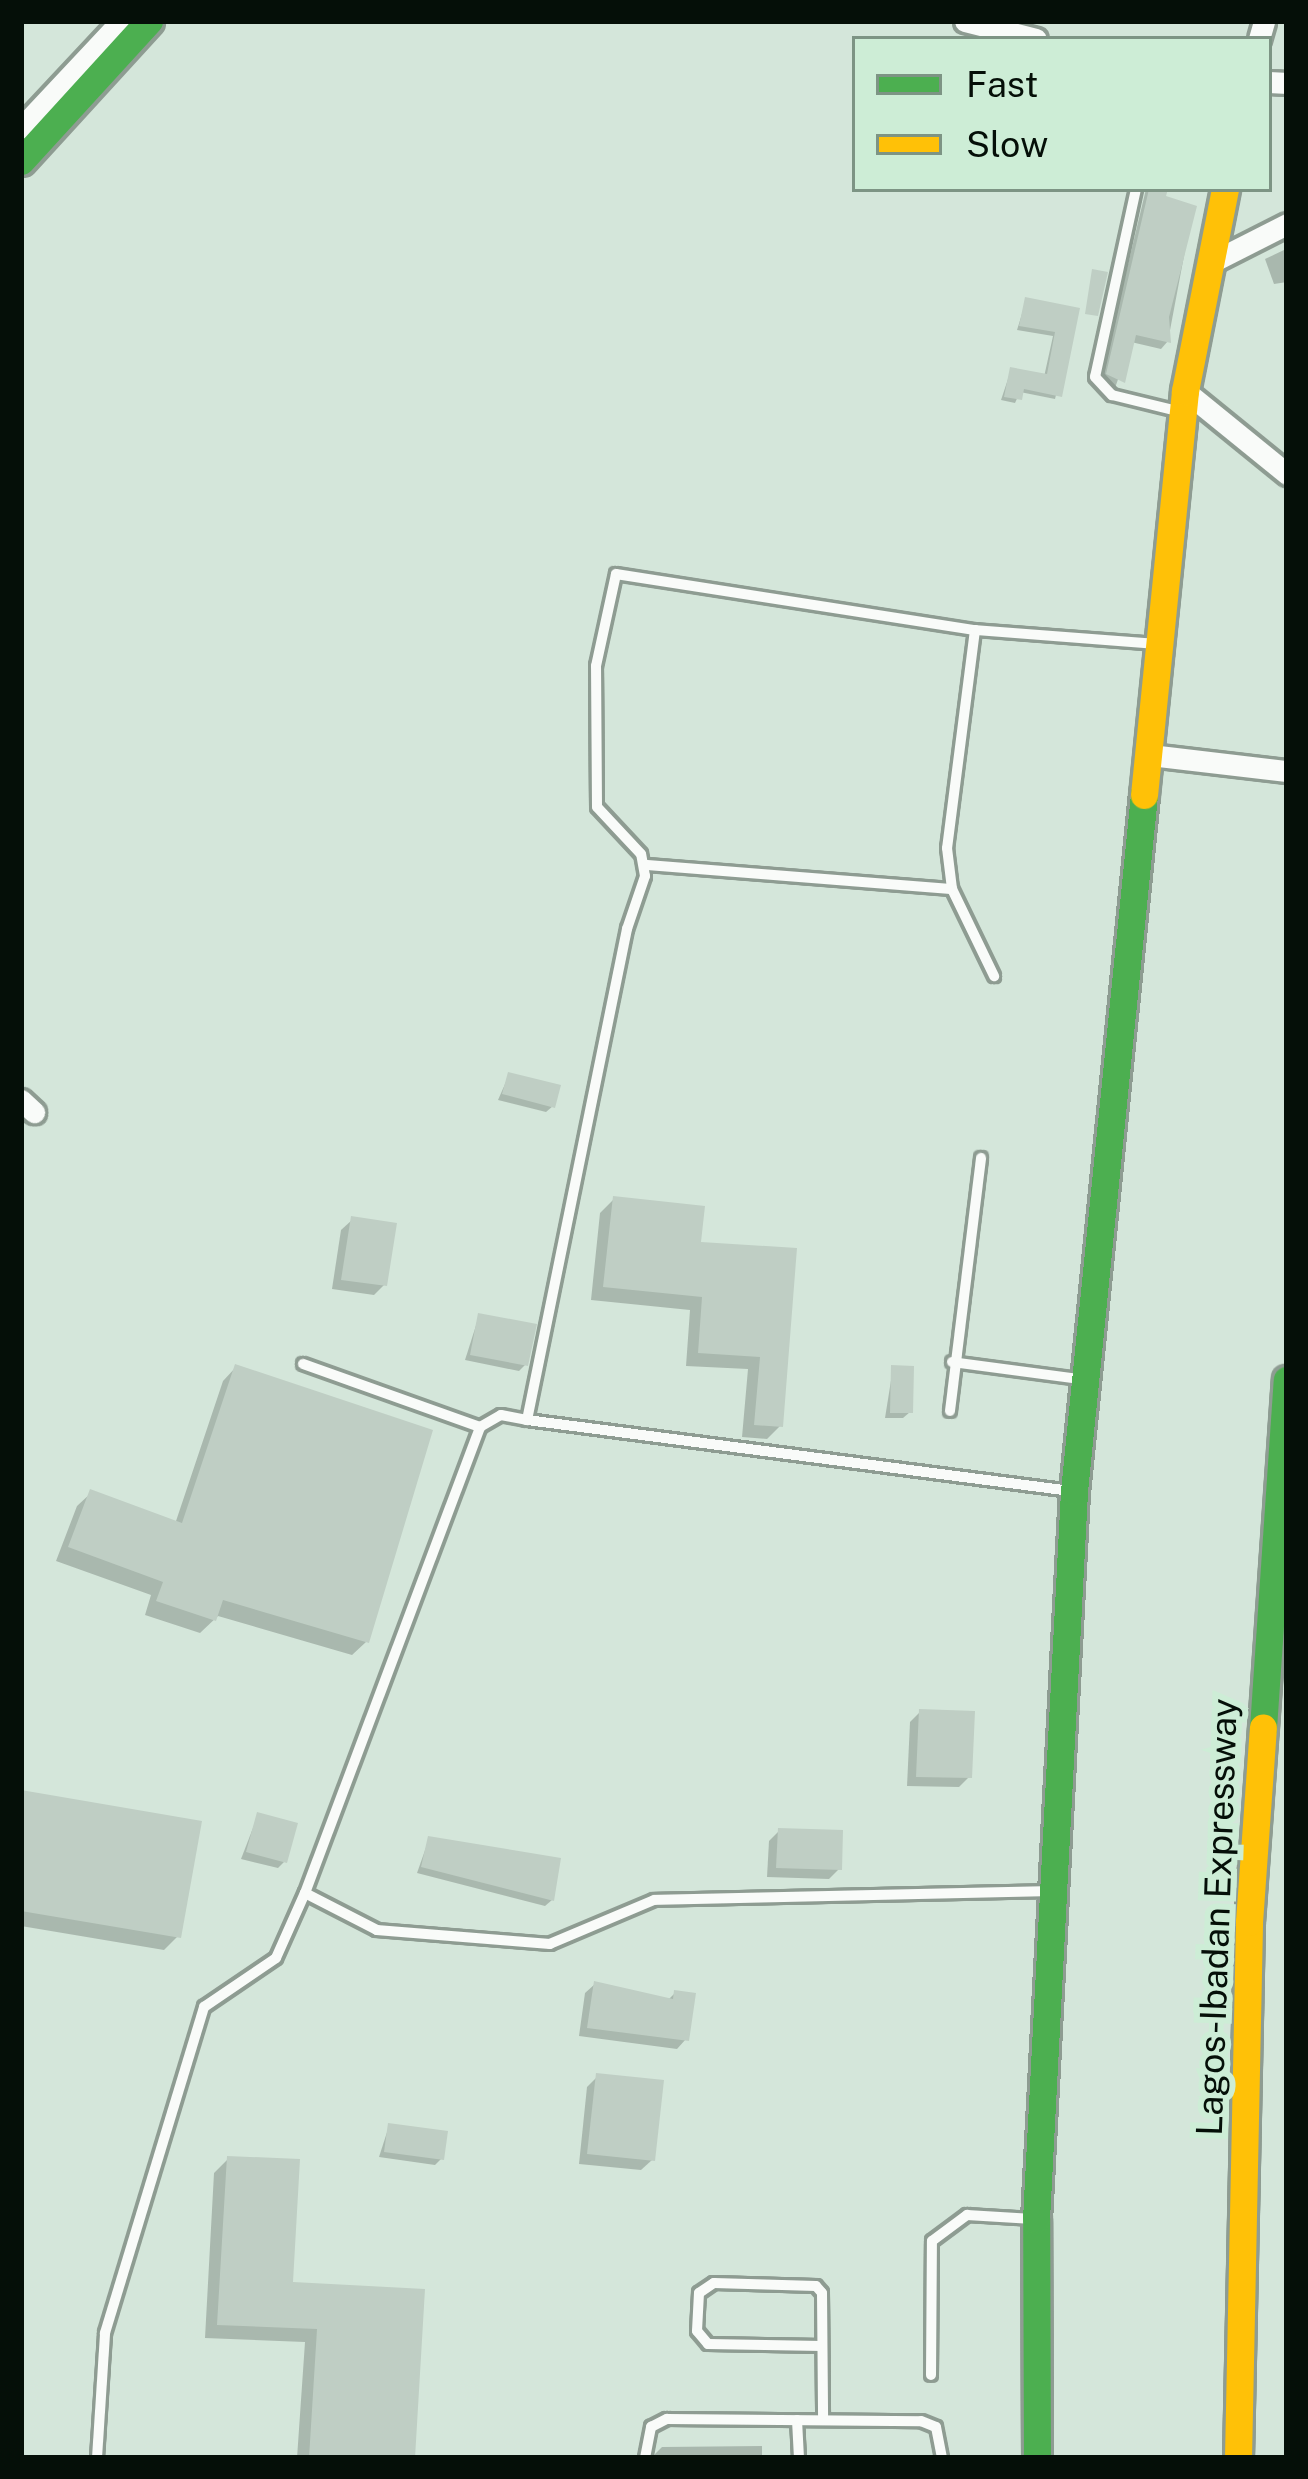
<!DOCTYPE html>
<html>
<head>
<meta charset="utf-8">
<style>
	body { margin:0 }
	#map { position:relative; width:1308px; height:2479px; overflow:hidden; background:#d4e6da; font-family:"Public Sans",sans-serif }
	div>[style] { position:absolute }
	.shadow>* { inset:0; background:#0003 }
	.building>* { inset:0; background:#bfcec4 }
	.roads { filter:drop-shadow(3px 0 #8e9c92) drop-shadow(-3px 0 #8e9c92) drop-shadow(0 3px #8e9c92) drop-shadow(0 -3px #8e9c92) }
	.lane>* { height:10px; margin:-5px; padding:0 5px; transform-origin:5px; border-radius:5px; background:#f9fbf9 }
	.street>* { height:21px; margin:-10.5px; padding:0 10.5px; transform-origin:10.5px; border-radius:10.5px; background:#f9fbf9 }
	.fast>* { height:27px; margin:-13.5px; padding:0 13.5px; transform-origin:13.5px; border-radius:13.5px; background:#4caf50 }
	.slow>* { height:27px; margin:-13.5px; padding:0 13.5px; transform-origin:13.5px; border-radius:13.5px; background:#ffc107 }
	span { translate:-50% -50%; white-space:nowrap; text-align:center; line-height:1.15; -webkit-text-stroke:12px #cdedd6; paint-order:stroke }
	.street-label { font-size:36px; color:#050f08 }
	.frame { position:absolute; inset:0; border:24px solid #050f08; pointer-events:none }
	.legend { position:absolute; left:852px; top:36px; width:420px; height:156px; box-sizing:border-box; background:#cdedd6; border:3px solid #7d9484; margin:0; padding:15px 21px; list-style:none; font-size:36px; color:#050f08 }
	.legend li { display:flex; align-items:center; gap:24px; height:60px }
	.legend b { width:60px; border:3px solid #7d9484 }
</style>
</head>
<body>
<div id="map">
	<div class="shadow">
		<i style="clip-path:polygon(1146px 189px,1165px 189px,1162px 198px,1193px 208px,1168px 341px,1161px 349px,1131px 342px,1115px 388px,1100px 382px)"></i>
		<i style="clip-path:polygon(1284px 250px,1287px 282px,1274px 284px,1265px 259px)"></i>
		<i style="clip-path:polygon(1026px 301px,1077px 310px,1055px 399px,1020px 392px,1015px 403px,1001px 400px,1011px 370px,1044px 377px,1053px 336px,1017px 330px)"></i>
		<i style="clip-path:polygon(509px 1075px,553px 1106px,546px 1112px,498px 1100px)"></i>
		<i style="clip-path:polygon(614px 1199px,698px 1245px,794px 1251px,780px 1426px,767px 1439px,742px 1437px,748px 1369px,686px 1366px,690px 1310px,591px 1300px,600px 1213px)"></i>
		<i style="clip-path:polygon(352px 1220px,384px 1285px,374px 1295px,332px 1289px,341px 1230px)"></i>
		<i style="clip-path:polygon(479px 1316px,525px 1365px,519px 1371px,465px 1360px)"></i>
		<i style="clip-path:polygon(236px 1367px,366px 1642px,352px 1655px,218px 1616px,200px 1633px,145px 1615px,151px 1595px,56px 1561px,77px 1506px,91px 1493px,175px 1524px,223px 1381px)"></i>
		<i style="clip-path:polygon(893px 1368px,910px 1412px,903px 1418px,885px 1418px)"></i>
		<i style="clip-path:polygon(920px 1712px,969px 1777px,959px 1787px,907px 1786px,910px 1722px)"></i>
		<i style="clip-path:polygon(21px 1793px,178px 1936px,164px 1950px,21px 1926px)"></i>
		<i style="clip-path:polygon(258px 1815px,284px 1862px,278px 1868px,241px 1859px)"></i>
		<i style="clip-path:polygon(779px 1831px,839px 1869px,829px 1879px,767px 1877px,769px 1841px)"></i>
		<i style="clip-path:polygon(429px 1839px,552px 1900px,545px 1906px,417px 1873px)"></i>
		<i style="clip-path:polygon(595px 1984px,667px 2001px,675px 1993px,686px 2039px,677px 2049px,579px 2036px,585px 1993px)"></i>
		<i style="clip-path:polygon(598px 2076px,652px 2160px,641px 2170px,579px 2164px,587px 2087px)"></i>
		<i style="clip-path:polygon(389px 2126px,441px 2159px,435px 2165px,379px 2157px)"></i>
		<i style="clip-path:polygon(228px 2159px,290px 2284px,412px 2458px,297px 2458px,305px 2342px,205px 2338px,214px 2173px)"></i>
		<i style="clip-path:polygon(762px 2446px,762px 2458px,651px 2458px,662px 2447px)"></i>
	</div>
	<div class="building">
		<i style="clip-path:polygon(1149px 189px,1168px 189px,1166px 196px,1197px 206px,1169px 317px,1171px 343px,1136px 335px,1125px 383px,1106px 374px)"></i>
		<i style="clip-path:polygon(1092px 269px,1108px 272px,1098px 316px,1085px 314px)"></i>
		<i style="clip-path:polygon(1025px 297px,1080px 308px,1062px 397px,1024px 389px,1022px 400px,1004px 397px,1010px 367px,1047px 374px,1055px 332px,1019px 326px)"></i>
		<i style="clip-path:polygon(508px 1072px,561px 1085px,555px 1108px,502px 1094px)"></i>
		<i style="clip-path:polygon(613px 1196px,705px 1206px,701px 1242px,797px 1248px,783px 1427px,754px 1425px,760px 1357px,698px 1353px,702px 1297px,603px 1287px)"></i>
		<i style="clip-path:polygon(351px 1216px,397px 1223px,387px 1286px,341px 1280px)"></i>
		<i style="clip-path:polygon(478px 1313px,537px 1324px,528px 1366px,470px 1355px)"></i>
		<i style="clip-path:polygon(235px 1364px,433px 1430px,369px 1643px,223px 1600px,216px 1621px,156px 1601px,163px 1582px,68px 1547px,90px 1489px,182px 1523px)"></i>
		<i style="clip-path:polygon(891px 1365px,914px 1366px,913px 1413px,890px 1413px)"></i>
		<i style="clip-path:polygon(919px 1709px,975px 1711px,972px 1778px,916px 1777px)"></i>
		<i style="clip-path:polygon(21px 1790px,202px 1821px,181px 1938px,21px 1911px)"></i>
		<i style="clip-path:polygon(257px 1812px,298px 1823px,287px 1863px,246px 1852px)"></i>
		<i style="clip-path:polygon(778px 1828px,843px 1830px,842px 1870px,776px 1868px)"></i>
		<i style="clip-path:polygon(428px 1836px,561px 1858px,554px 1901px,421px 1867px)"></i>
		<i style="clip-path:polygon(594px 1981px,673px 1999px,674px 1990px,696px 1993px,689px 2041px,587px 2028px)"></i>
		<i style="clip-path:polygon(596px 2073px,664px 2080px,655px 2161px,587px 2154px)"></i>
		<i style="clip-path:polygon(388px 2123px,448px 2131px,444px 2160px,384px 2152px)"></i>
		<i style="clip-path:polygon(227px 2156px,300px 2159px,293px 2282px,425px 2289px,415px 2458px,309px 2458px,317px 2329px,217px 2325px)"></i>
	</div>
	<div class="roads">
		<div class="lane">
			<i style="left:1136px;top:189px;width:192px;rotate:102.3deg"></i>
			<i style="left:1095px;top:377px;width:25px;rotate:47deg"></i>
			<i style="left:1112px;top:395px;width:72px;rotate:13.7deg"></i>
			<i style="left:975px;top:630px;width:220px;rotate:97.3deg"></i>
			<i style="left:947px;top:848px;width:41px;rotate:83deg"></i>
			<i style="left:952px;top:889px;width:97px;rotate:64.2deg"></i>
			<i style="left:646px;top:865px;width:307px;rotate:4.5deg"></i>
			<i style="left:952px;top:1362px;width:128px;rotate:7.6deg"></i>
			<i style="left:303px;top:1364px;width:188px;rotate:19.6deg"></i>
			<i style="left:950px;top:1411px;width:255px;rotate:-83deg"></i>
			<i style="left:527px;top:1420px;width:549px;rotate:7.44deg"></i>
			<i style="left:1048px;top:1891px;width:394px;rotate:178.7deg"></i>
			<i style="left:654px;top:1900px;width:113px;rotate:157.1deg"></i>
			<i style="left:550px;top:1944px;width:174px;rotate:-175.4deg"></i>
			<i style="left:377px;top:1930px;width:81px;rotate:-152.8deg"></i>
			<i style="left:305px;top:1893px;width:498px;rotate:-69.4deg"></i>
			<i style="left:480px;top:1427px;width:24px;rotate:-30deg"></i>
			<i style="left:501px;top:1415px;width:26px;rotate:11deg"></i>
			<i style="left:527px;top:1420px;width:501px;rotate:-78.49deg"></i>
			<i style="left:627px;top:929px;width:56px;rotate:-71.2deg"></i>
			<i style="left:645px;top:876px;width:22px;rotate:-100deg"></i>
			<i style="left:641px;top:854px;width:64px;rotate:-133.1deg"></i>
			<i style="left:597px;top:807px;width:141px;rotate:-90.4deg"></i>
			<i style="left:596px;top:666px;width:94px;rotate:-77.7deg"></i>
			<i style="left:616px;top:574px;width:363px;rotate:8.9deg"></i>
			<i style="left:975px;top:630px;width:181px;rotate:4.4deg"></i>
			<i style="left:822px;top:2346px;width:114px;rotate:-179deg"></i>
			<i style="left:708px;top:2344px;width:17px;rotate:-130deg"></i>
			<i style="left:697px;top:2331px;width:38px;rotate:-87deg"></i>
			<i style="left:699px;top:2293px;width:18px;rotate:-34deg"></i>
			<i style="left:714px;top:2283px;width:102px;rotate:1.7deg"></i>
			<i style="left:816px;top:2286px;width:9px;rotate:49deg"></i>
			<i style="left:822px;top:2293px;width:127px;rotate:89.5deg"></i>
			<i style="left:931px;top:2375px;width:134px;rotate:-89.6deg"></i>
			<i style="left:932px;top:2241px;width:44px;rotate:-36.6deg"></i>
			<i style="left:967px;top:2215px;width:66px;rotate:3.5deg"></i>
			<i style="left:797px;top:2420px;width:38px;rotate:87deg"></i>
			<i style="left:97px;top:2458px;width:125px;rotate:-86.3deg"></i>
			<i style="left:105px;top:2333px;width:341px;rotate:-73.1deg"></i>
			<i style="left:204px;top:2007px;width:87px;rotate:-34.2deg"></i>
			<i style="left:276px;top:1958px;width:71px;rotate:-66deg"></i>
			<i style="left:645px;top:2458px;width:32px;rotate:-79deg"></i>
			<i style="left:651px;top:2427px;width:18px;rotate:-27deg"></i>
			<i style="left:667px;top:2419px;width:254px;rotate:0.5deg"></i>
			<i style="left:921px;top:2421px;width:16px;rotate:22deg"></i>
			<i style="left:936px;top:2427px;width:32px;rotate:79deg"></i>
		</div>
		<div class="street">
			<i style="left:965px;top:21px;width:73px;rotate:14.2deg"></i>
			<i style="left:1259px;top:39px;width:19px;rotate:-74deg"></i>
			<i style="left:1269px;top:82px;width:18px;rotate:3deg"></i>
			<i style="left:21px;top:128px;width:146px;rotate:-46.9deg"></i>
			<i style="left:1212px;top:262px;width:84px;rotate:-26.9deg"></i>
			<i style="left:1185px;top:391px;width:132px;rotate:39.1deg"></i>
			<i style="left:1150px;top:755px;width:138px;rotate:6.7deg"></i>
			<i style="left:21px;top:1100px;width:18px;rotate:43deg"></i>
		</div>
		<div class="fast">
			<i style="left:21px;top:161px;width:190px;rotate:-47.6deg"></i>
			<i style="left:1263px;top:1728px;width:349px;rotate:-86.1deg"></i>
			<i style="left:1037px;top:2458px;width:239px;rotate:-90.2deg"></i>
			<i style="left:1036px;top:2219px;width:729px;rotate:-87.01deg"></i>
			<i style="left:1074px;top:1491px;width:700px;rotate:-84.26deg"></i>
		</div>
		<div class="slow">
			<i style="left:1144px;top:795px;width:406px;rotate:-84.2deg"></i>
			<i style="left:1185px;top:391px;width:206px;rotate:-78.8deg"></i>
			<i style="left:1238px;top:2458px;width:536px;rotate:-88.82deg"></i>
			<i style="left:1249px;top:1922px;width:195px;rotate:-85.9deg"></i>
		</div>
	</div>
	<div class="street-label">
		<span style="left:1217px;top:1917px;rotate:-88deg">Lagos-Ibadan Expressway</span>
	</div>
	<div class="frame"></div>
	<ul class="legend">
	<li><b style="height:15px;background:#4caf50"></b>Fast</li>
	<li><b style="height:15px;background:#ffc107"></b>Slow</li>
	</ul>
</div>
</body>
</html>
